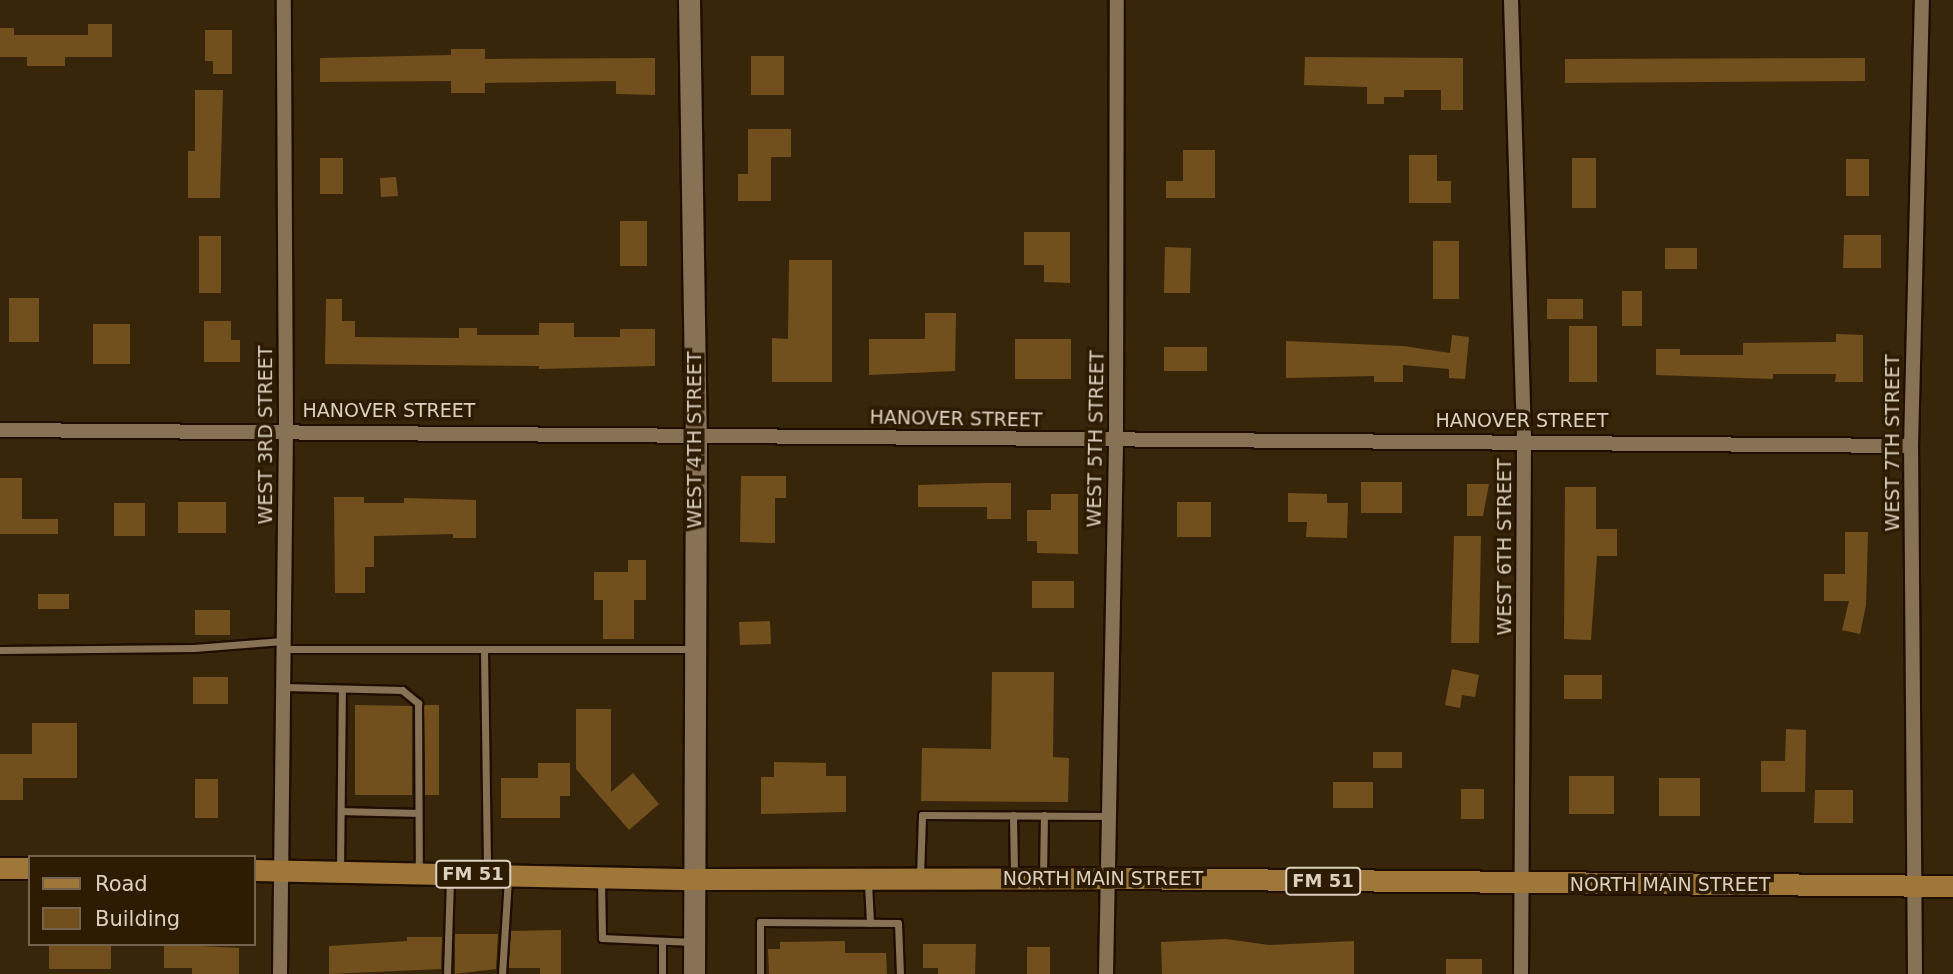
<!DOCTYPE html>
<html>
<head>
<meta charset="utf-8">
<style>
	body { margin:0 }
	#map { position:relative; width:1953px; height:974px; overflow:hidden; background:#38260b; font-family:"DejaVu Sans",sans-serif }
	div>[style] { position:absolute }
	.building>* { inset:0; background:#72501d }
	.roads { filter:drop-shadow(2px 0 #1f0e00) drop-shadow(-2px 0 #1f0e00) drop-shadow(0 2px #1f0e00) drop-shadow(0 -2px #1f0e00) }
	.lane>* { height:7px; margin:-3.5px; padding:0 3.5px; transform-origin:3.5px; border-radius:3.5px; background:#877256 }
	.street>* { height:14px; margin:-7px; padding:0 7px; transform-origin:7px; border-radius:7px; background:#877256 }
	.secondary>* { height:21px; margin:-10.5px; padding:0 10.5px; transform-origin:10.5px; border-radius:10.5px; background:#877256 }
	.primary>* { height:21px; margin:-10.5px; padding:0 10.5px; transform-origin:10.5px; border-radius:10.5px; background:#9f7739 }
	span { translate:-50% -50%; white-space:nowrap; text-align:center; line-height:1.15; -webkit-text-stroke:7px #2e1c02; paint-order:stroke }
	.shield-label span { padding:2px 5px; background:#2e1c02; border:2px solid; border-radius:5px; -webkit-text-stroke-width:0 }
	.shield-label { font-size:18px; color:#dcd0c1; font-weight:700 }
	.street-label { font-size:19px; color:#dcd0c1 }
	.legend { position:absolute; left:28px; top:855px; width:228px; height:91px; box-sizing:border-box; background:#2e1c02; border:2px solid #74644e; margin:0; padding:9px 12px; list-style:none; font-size:21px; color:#dcd0c1 }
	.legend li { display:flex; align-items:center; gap:14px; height:35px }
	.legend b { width:35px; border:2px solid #74644e }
</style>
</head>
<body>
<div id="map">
	<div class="building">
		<i style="clip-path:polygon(88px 24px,112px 24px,112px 57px,65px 57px,65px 66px,27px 66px,27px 57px,0 57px,0 28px,14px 28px,14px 35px,88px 35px)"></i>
		<i style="clip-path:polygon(205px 30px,232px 30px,232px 74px,213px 74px,213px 61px,205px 61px)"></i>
		<i style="clip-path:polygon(451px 49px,485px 49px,485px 59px,655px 58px,655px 95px,616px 94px,616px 81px,485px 83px,485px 93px,451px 93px,451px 81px,320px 82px,320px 58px,451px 55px)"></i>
		<i style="clip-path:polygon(751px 56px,784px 56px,784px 95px,751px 95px)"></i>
		<i style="clip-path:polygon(1305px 57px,1463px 58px,1463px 110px,1441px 110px,1441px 90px,1404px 90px,1404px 97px,1384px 97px,1384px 104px,1367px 104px,1367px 87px,1304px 85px)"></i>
		<i style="clip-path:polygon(1865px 58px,1865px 81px,1565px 83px,1565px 59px)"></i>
		<i style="clip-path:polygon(195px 90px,223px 90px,220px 198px,188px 198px,188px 151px,195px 151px)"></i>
		<i style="clip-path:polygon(748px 129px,791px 129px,791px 157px,771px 157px,771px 201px,738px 201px,738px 174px,748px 174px)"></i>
		<i style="clip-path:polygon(1183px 150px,1215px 150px,1215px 198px,1166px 198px,1166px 181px,1183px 181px)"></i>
		<i style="clip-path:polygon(1409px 155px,1437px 155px,1437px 181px,1451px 181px,1451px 203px,1409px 203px)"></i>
		<i style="clip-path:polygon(320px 158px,343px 158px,343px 194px,320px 194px)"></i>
		<i style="clip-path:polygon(1572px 158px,1596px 158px,1596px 208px,1572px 208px)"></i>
		<i style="clip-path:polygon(1846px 159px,1869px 159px,1869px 196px,1846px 196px)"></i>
		<i style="clip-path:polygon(396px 177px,398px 196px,381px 197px,380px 178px)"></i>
		<i style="clip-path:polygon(620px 221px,647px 221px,647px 266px,620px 266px)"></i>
		<i style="clip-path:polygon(1024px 232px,1070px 232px,1070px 283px,1044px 282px,1044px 265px,1024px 265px)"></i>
		<i style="clip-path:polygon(1844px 235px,1881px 235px,1881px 268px,1843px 268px)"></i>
		<i style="clip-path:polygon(199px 236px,221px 236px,221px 293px,199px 293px)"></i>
		<i style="clip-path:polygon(1433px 241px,1459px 241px,1459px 299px,1433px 299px)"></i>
		<i style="clip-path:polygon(1165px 247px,1191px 248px,1190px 293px,1164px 293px)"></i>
		<i style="clip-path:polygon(1665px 248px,1697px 248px,1697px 269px,1665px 269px)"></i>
		<i style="clip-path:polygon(789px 260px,832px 260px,832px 382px,772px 382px,772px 338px,788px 339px)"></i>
		<i style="clip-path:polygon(1622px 291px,1642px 291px,1642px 326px,1622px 326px)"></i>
		<i style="clip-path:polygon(9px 298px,39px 298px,39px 342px,9px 342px)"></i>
		<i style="clip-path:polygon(326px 299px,342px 299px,342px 321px,355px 321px,355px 337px,459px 338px,459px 328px,477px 328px,477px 335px,539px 335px,539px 323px,574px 323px,574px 337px,620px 337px,620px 329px,655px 329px,655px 366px,539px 369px,539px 366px,325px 364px)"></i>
		<i style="clip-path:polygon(1547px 299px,1583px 299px,1583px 319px,1547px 319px)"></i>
		<i style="clip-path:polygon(925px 313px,956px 313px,955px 371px,869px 375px,869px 339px,925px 339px)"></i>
		<i style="clip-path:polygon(204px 321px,231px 321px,231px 340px,240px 340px,240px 362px,204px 362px)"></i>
		<i style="clip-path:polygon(93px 324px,130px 324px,130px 364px,93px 364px)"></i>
		<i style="clip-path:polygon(1569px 326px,1597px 326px,1597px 382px,1569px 382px)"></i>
		<i style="clip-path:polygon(1836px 334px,1863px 335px,1863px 382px,1835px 382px,1836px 374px,1773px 374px,1773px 379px,1656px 375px,1656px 349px,1680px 349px,1680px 355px,1743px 355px,1743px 343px,1836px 342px)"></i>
		<i style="clip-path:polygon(1452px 335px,1469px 337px,1465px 379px,1449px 378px,1449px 369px,1403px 365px,1403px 382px,1374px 382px,1374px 376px,1286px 378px,1286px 341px,1403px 346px,1450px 353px)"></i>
		<i style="clip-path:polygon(1015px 339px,1071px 339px,1071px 379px,1015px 379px)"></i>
		<i style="clip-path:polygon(1164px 347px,1207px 347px,1207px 371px,1164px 371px)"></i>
		<i style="clip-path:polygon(741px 476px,786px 476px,786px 498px,775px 498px,775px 543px,740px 542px)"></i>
		<i style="clip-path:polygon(0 478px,22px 478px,22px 519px,58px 519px,58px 534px,0 534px)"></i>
		<i style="clip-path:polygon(1361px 482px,1402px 482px,1402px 513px,1361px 513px)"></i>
		<i style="clip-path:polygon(987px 483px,1011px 483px,1011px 519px,987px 519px,987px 507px,918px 507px,918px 485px)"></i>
		<i style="clip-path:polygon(1467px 484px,1489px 484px,1483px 516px,1467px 516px)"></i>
		<i style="clip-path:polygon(1565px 487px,1596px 487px,1596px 529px,1617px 529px,1617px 556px,1597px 556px,1591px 640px,1564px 639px)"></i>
		<i style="clip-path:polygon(1288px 493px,1327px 494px,1327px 503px,1348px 503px,1347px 538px,1306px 537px,1307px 522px,1288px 522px)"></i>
		<i style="clip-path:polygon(1051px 494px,1078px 494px,1078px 554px,1037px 553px,1037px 541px,1027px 541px,1027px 510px,1051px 510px)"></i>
		<i style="clip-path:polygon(334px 497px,364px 497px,364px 503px,404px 503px,404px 498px,476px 500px,476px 538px,453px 538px,453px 534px,374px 536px,374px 567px,365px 567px,365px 593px,335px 593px)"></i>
		<i style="clip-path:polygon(178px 502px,226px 502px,226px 533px,178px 533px)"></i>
		<i style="clip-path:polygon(1177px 502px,1211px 502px,1211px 537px,1177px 537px)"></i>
		<i style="clip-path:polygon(114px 503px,145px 503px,145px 536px,114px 536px)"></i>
		<i style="clip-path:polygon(1845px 532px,1868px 532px,1866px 605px,1860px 634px,1842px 630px,1849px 601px,1824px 601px,1824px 574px,1845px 574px)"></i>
		<i style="clip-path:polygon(1454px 536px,1481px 536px,1479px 643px,1451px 643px)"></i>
		<i style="clip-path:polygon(628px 560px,646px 560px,646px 600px,634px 600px,634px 639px,603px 639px,603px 600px,594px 600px,594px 572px,628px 572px)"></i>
		<i style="clip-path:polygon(1032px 581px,1074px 581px,1074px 608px,1032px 608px)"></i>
		<i style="clip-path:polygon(38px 594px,69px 594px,69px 609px,38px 609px)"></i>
		<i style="clip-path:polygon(195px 610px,230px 610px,230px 635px,195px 635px)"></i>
		<i style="clip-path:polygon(770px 621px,771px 644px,740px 645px,739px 622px)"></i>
		<i style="clip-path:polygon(1452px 669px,1479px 675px,1475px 697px,1462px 695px,1460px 708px,1445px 705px)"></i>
		<i style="clip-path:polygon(992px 672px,1054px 672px,1053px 757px,1069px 758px,1068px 802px,921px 801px,922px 748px,991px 749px)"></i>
		<i style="clip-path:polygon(1564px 675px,1602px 675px,1602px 699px,1564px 699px)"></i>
		<i style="clip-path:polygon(193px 677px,228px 677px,228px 704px,193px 704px)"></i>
		<i style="clip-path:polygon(355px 705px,412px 706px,412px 795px,355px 795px)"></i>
		<i style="clip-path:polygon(424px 705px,439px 705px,439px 795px,425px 795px)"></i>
		<i style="clip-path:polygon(576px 709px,611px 709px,611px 792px,633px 773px,659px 804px,629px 830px,576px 769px)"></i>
		<i style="clip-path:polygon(32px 723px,77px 723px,77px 778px,23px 778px,23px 800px,0 800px,0 754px,32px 754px)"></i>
		<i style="clip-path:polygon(1786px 729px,1806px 730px,1805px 792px,1761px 792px,1761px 761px,1785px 761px)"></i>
		<i style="clip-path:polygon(1373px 752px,1402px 752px,1402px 768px,1373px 768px)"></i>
		<i style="clip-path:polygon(774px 762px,826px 763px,826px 776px,846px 776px,846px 812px,761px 814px,761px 777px,774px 777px)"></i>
		<i style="clip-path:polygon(538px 763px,570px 763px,570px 796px,560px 796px,560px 818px,501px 818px,501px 778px,538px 778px)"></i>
		<i style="clip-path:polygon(1569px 776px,1614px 776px,1614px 814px,1569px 814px)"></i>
		<i style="clip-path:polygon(1659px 778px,1700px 778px,1700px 816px,1659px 816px)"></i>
		<i style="clip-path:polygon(195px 779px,218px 779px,218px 818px,195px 818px)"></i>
		<i style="clip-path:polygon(1333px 782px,1373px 782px,1373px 808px,1333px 808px)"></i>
		<i style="clip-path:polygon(1461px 789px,1484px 789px,1484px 819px,1461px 819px)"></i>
		<i style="clip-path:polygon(1815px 790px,1853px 790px,1853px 823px,1814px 823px)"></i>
		<i style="clip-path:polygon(561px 930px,561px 974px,540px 974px,540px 968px,508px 968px,511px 931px)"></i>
		<i style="clip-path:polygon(455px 934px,498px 934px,496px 969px,455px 974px)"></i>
		<i style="clip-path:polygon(407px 937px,442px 937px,441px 969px,329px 974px,329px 946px,407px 941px)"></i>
		<i style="clip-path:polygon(1226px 939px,1269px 945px,1354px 941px,1354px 974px,1162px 974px,1161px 942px)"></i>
		<i style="clip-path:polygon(845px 941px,845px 953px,886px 953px,887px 974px,769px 974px,768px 949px,780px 949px,780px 942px)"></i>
		<i style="clip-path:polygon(49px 944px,111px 944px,111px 969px,49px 969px)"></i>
		<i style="clip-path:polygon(164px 944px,239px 948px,239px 974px,192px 974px,192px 968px,164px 968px)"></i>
		<i style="clip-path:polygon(923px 944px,976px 944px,975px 974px,938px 974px,938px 968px,923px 968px)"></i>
		<i style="clip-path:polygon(1027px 947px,1050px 947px,1050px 974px,1027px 974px)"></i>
		<i style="clip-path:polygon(1446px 959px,1482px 959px,1482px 974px,1446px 974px)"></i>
	</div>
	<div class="roads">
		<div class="lane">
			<i style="left:284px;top:649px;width:408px"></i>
			<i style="left:0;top:650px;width:194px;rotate:-0.6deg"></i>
			<i style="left:194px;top:648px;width:89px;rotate:-4.5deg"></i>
			<i style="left:484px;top:650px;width:223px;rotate:89.2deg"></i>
			<i style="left:284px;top:687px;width:118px;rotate:1.5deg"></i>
			<i style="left:402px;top:690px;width:21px;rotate:39deg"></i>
			<i style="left:418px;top:703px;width:168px;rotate:89.7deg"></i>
			<i style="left:341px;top:811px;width:77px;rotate:1.5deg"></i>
			<i style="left:1013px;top:815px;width:59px;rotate:89deg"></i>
			<i style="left:340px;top:870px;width:181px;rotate:-89.4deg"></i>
			<i style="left:920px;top:876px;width:61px;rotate:-88.1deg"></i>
			<i style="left:922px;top:815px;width:186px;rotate:0.3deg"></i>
			<i style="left:1043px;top:877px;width:62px;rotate:-89.1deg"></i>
			<i style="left:601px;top:881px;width:57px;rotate:89deg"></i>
			<i style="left:602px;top:938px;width:91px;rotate:2.5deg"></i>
			<i style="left:868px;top:883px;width:40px;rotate:87.1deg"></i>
			<i style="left:662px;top:941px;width:33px;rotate:90deg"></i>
			<i style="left:447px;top:974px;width:96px;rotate:-88.2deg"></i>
			<i style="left:502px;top:974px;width:95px;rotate:-86.4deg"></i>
			<i style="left:760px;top:974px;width:52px;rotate:-90deg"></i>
			<i style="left:760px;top:922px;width:138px;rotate:0.4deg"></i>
			<i style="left:898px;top:923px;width:51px;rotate:87.8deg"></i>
		</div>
		<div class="street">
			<i style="left:1511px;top:0;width:440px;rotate:88.3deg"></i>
			<i style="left:1524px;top:440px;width:534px;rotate:90.32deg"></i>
			<i style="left:0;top:430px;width:1911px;rotate:0.48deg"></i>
			<i style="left:280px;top:974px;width:545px;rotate:-89.37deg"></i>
			<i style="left:286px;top:429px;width:429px;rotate:-90.3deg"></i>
			<i style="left:1106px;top:974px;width:532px;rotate:-88.92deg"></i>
			<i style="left:1116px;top:442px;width:442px;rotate:-89.9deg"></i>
			<i style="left:1915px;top:974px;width:528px;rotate:-90.43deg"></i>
			<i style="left:1911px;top:446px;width:446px;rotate:-88.6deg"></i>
		</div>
		<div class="secondary">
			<i style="left:689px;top:0;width:433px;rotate:89.1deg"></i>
			<i style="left:696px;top:433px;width:541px;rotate:90.21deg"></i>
		</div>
		<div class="primary">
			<i style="left:0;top:868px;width:30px"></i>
			<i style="left:254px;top:870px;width:439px;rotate:1.2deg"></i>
			<i style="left:693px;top:879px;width:414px;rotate:-0.1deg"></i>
			<i style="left:1107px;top:878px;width:846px;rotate:0.54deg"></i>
		</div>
	</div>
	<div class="shield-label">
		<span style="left:473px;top:874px">FM 51</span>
		<span style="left:1323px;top:881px">FM 51</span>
	</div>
	<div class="street-label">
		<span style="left:389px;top:411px">HANOVER STREET</span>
		<span style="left:956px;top:419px;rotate:1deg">HANOVER STREET</span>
		<span style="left:1522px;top:421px">HANOVER STREET</span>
		<span style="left:266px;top:435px;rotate:-90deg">WEST 3RD STREET</span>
		<span style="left:1096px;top:439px;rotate:-89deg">WEST 5TH STREET</span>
		<span style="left:695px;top:440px;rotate:-90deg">WEST 4TH STREET</span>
		<span style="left:1893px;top:443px;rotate:-90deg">WEST 7TH STREET</span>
		<span style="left:1505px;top:547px;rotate:-90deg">WEST 6TH STREET</span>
		<span style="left:1103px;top:879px">NORTH MAIN STREET</span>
		<span style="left:1670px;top:885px">NORTH MAIN STREET</span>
	</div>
	<ul class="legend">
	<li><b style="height:9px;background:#9f7739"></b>Road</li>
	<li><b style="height:19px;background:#72501d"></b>Building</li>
	</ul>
</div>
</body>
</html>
